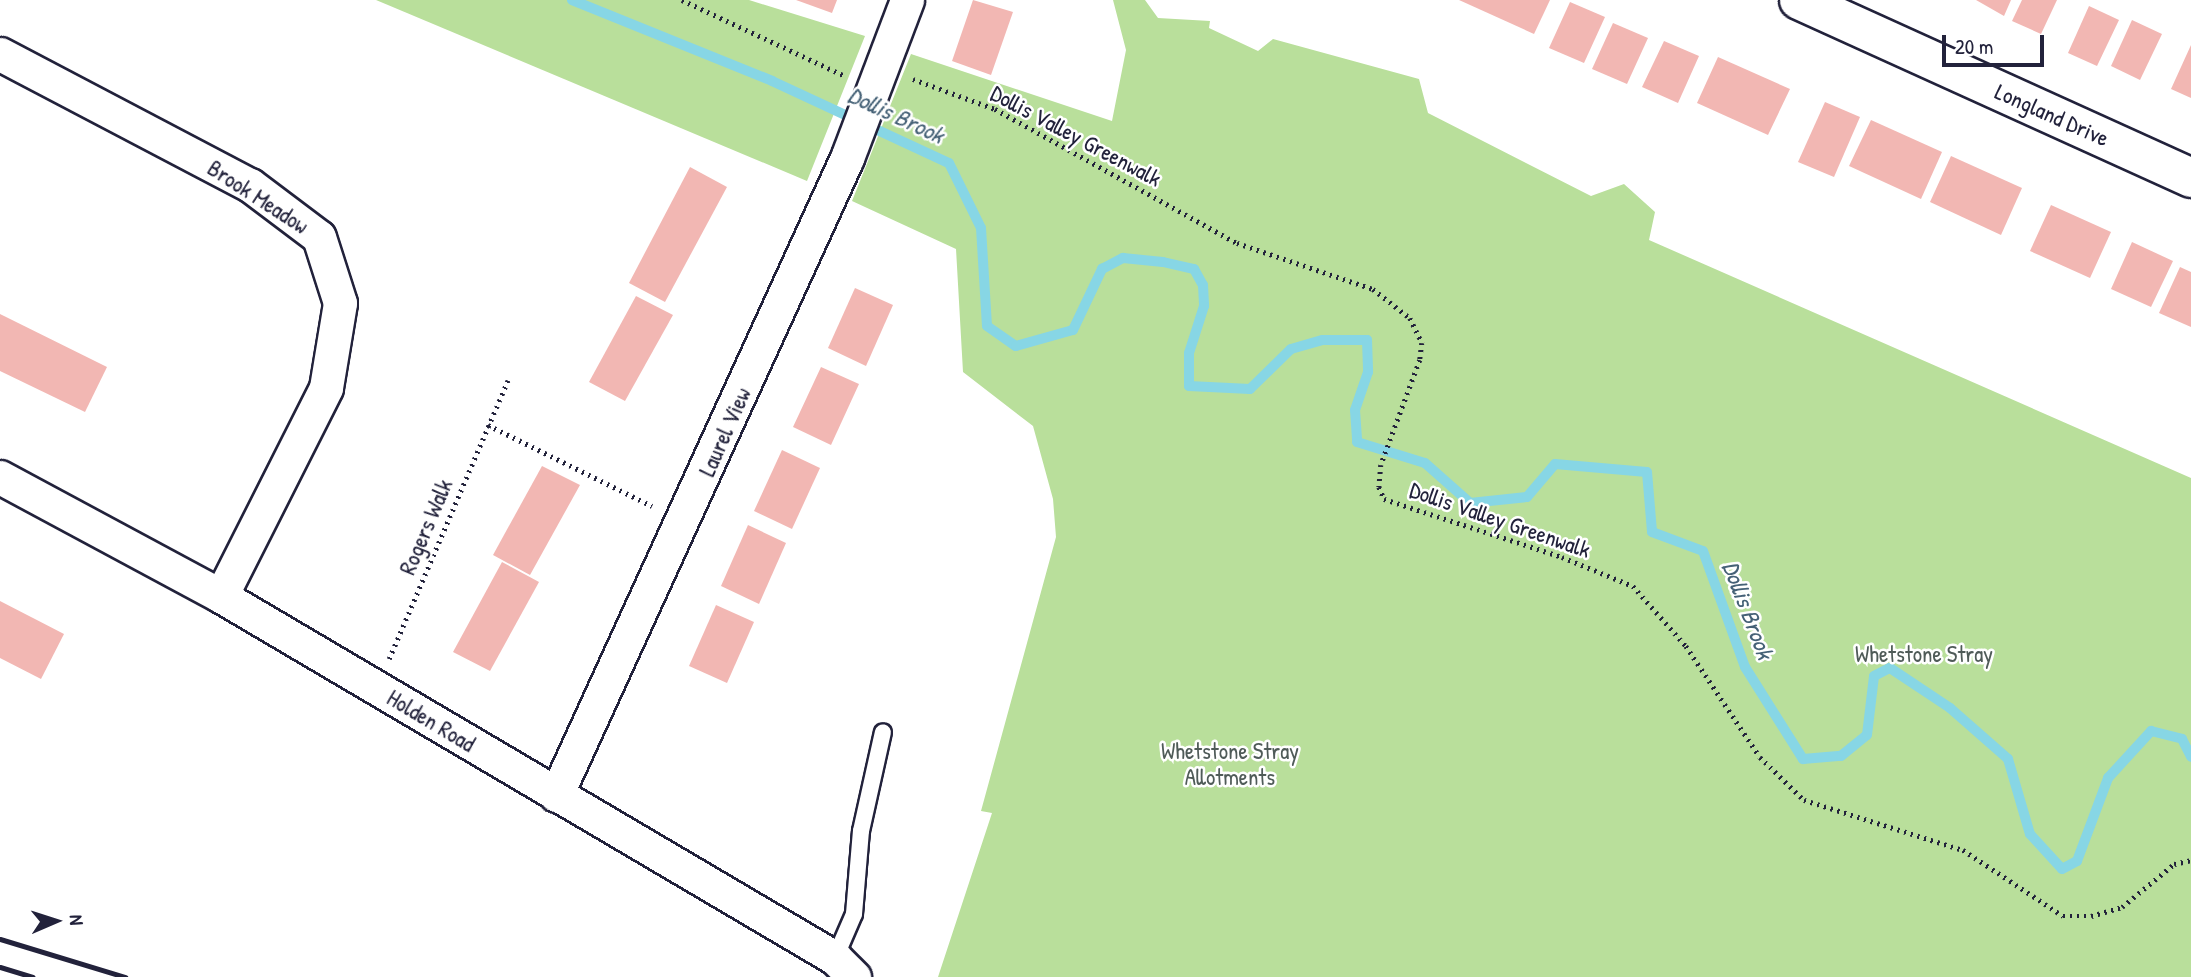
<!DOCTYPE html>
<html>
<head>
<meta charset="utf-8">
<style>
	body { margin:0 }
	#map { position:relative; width:2191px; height:977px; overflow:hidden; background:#fff; font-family:"Patrick Hand",sans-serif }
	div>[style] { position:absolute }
	.green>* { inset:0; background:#b9df9b }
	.stream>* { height:10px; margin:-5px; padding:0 5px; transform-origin:5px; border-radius:5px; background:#87d6e5 }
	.building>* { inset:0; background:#f2b7b3 }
	.path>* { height:4.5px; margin-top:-2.25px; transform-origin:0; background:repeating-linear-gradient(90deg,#22223b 0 2px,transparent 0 7px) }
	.roads { filter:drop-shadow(2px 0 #22223b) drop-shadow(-2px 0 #22223b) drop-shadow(0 2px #22223b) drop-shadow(0 -2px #22223b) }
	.service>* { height:16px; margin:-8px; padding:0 8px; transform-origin:8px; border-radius:8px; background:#fff }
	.minor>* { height:33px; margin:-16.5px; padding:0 16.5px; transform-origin:16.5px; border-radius:16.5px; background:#fff }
	.tertiary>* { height:38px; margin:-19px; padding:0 19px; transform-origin:19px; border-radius:19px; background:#fff }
	.rail>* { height:5px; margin:-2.5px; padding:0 2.5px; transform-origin:2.5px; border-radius:2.5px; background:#22223b }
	span { translate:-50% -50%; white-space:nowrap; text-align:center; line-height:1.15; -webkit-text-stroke:5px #fff; paint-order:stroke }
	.street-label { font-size:23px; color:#22223b }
	.park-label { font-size:23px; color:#4f5b58 }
	.water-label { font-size:24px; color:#456176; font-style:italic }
	.north { position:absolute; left:21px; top:886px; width:70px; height:70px; -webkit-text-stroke:5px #fff; paint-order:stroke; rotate:87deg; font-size:19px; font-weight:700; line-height:28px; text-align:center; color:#22223b }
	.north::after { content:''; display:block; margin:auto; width:24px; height:32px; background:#22223b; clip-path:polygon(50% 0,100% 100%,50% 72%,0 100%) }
	.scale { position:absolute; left:1942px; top:35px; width:102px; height:32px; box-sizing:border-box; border:4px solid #22223b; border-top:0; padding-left:9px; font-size:21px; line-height:24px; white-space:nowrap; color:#22223b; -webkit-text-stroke:5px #fff; paint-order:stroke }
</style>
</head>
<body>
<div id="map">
	<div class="green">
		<i style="clip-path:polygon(376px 0,749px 0,865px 36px,807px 181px)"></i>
		<i style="clip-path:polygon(1113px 0,1145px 0,1158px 18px,1210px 21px,1209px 28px,1258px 51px,1273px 39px,1419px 79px,1428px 113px,1591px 196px,1624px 184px,1655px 212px,1649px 240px,2191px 478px,2191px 977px,938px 977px,992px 813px,981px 811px,1056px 537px,1053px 499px,1033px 426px,963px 372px,956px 249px,852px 201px,911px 54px,1112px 121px,1126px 50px)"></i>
	</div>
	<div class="stream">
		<i style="left:572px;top:0;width:216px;rotate:22deg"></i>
		<i style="left:772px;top:81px;width:195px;rotate:24.9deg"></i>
		<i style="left:949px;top:163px;width:72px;rotate:63.8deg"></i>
		<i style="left:981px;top:228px;width:98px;rotate:86.5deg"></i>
		<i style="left:987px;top:326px;width:35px;rotate:35deg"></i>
		<i style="left:1016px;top:346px;width:59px;rotate:-15.7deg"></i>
		<i style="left:1073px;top:330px;width:68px;rotate:-64.6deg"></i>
		<i style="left:1102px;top:269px;width:24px;rotate:-28deg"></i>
		<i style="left:1123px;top:258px;width:40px;rotate:5.7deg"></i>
		<i style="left:1163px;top:262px;width:32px;rotate:13deg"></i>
		<i style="left:1194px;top:269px;width:18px;rotate:61deg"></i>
		<i style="left:1203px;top:285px;width:21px;rotate:87deg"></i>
		<i style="left:1204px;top:306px;width:49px;rotate:107.7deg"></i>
		<i style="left:1189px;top:353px;width:33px;rotate:90deg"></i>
		<i style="left:1189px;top:386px;width:61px;rotate:2.8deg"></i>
		<i style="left:1250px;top:389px;width:57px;rotate:-44.3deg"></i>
		<i style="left:1291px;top:349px;width:33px;rotate:-16deg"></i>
		<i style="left:1323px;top:340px;width:44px"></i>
		<i style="left:1367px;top:340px;width:32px;rotate:88deg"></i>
		<i style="left:1368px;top:372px;width:40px;rotate:108.9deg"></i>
		<i style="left:1355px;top:410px;width:32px;rotate:86deg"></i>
		<i style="left:1357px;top:442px;width:71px;rotate:17.2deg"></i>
		<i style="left:1425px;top:463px;width:60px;rotate:41.6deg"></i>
		<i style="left:1470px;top:503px;width:57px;rotate:-6deg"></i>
		<i style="left:1527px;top:497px;width:43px;rotate:-49.7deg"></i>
		<i style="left:1555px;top:464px;width:92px;rotate:5deg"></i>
		<i style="left:1647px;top:472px;width:60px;rotate:85.2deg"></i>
		<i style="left:1652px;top:532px;width:54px;rotate:20.4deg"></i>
		<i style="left:1703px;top:551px;width:123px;rotate:70.1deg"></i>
		<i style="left:1745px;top:667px;width:109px;rotate:57.8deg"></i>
		<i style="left:1803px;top:759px;width:38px;rotate:-5deg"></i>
		<i style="left:1841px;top:756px;width:33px;rotate:-39deg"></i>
		<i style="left:1867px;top:735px;width:59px;rotate:-83.2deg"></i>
		<i style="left:1874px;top:676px;width:18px;rotate:-27deg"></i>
		<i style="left:1890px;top:668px;width:72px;rotate:33.7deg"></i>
		<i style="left:1950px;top:708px;width:77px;rotate:41.3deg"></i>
		<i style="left:2008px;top:759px;width:78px;rotate:73.7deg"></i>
		<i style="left:2030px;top:834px;width:47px;rotate:47.6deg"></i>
		<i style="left:2062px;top:869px;width:17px;rotate:-28deg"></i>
		<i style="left:2077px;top:861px;width:89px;rotate:-69.5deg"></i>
		<i style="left:2108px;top:778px;width:64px;rotate:-47.5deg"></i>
		<i style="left:2151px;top:731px;width:32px;rotate:14deg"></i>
		<i style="left:2182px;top:739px;width:20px;rotate:63deg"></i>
	</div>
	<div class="building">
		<i style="clip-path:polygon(796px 0,837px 0,832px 13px)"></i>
		<i style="clip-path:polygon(973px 0,1013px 12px,991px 75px,952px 61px)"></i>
		<i style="clip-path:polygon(1459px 0,1550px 0,1534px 34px)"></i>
		<i style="clip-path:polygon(1976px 0,2011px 0,2004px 16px)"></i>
		<i style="clip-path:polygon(2022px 0,2057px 0,2041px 34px,2012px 21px)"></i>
		<i style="clip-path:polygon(1570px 2px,1605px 17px,1584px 63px,1549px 48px)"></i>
		<i style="clip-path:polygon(2089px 6px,2119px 20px,2097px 66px,2068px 53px)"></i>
		<i style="clip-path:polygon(2132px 20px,2162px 34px,2140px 80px,2111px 66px)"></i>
		<i style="clip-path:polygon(1613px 23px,1648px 38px,1627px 84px,1592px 69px)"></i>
		<i style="clip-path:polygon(1664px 41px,1699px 56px,1678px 103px,1642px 87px)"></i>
		<i style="clip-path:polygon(2191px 45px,2191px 98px,2171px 89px)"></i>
		<i style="clip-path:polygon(1718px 57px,1790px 89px,1768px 135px,1697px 103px)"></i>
		<i style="clip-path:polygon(1825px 102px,1860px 117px,1834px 177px,1798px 162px)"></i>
		<i style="clip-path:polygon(1871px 120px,1942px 152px,1921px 199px,1849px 166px)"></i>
		<i style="clip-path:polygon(1951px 156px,2022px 188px,2001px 235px,1930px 202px)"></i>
		<i style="clip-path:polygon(690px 167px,727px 187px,665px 302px,629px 283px)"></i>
		<i style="clip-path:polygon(2051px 205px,2111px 232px,2090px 278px,2030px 251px)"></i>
		<i style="clip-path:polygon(2132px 242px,2173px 261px,2151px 307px,2111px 289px)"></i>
		<i style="clip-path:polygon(2180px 267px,2191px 272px,2191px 327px,2159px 313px)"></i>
		<i style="clip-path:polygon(855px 288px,893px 305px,866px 366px,828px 348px)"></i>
		<i style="clip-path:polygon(636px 296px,673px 315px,625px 401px,589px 382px)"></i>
		<i style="clip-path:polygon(0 314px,107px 367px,85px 412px,0 371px)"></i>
		<i style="clip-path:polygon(821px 367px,859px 384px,831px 445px,793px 427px)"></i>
		<i style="clip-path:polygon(782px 450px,820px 468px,792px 529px,754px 511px)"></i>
		<i style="clip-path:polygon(542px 466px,580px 485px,530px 575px,493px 555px)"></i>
		<i style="clip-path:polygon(748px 525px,786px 543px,759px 604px,721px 586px)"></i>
		<i style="clip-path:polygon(502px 562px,539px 582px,490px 671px,453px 652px)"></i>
		<i style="clip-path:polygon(0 601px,64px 634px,41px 679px,0 658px)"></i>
		<i style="clip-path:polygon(716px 605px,754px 622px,727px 683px,689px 666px)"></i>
	</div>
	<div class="path">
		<i style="left:682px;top:0;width:180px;rotate:25deg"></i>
		<i style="left:913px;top:79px;width:87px;rotate:20.1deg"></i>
		<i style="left:995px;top:109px;width:277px;rotate:29deg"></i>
		<i style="left:1237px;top:243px;width:144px;rotate:18.7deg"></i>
		<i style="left:1373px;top:289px;width:47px;rotate:38.1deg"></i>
		<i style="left:1410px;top:318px;width:28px;rotate:64deg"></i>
		<i style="left:1422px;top:343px;width:17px;rotate:97deg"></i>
		<i style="left:1420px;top:360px;width:112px;rotate:110.4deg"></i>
		<i style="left:1381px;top:465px;width:22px;rotate:95deg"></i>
		<i style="left:1379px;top:487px;width:13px;rotate:67deg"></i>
		<i style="left:1384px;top:499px;width:187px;rotate:18deg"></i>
		<i style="left:1562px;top:557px;width:77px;rotate:22.2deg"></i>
		<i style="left:1633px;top:586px;width:80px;rotate:48.5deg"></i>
		<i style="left:1686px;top:646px;width:133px;rotate:56.3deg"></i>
		<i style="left:1760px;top:757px;width:62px;rotate:44.3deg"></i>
		<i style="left:1804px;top:800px;width:167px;rotate:17.5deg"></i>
		<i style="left:1963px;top:850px;width:120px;rotate:33.4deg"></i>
		<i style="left:2063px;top:916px;width:28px"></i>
		<i style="left:2091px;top:916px;width:32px;rotate:-16deg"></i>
		<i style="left:2122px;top:907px;width:67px;rotate:-39.6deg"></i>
		<i style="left:2174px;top:864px;width:17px;rotate:-13deg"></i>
		<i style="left:488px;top:425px;width:183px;rotate:26.3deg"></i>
		<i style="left:389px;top:659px;width:303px;rotate:-66.9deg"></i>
	</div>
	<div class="roads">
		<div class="service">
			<i style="left:835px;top:958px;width:48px;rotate:-66.6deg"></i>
			<i style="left:854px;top:914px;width:83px;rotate:-85.2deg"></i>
			<i style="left:861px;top:831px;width:101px;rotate:-77.5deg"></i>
		</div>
		<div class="minor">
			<i style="left:0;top:54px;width:282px;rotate:27.7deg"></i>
			<i style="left:250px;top:185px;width:86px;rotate:37deg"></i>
			<i style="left:319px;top:237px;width:69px;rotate:72.3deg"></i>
			<i style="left:340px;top:303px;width:86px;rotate:99.4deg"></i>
			<i style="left:326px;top:388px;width:233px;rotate:116.8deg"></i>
			<i style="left:0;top:477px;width:251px;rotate:28.3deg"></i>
			<i style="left:221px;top:596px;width:713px;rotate:30.52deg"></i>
			<i style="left:835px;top:958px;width:27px;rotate:45deg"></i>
			<i style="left:556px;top:795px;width:700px;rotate:-65.45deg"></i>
			<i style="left:847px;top:158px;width:169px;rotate:-69.2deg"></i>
		</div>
		<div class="tertiary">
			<i style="left:1799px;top:0;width:431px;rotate:24.4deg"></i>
		</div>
	</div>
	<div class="rail">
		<i style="left:0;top:939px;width:131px;rotate:16.9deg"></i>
		<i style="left:0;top:967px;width:34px;rotate:17deg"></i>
	</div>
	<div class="street-label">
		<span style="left:2052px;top:115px;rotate:24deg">Longland Drive</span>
		<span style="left:1076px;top:136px;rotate:28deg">Dollis Valley Greenwalk</span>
		<span style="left:258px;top:197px;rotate:33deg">Brook Meadow</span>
		<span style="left:725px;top:432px;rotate:-66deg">Laurel View</span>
		<span style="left:1500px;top:520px;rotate:19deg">Dollis Valley Greenwalk</span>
		<span style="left:426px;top:527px;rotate:-67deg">Rogers Walk</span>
		<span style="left:431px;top:721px;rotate:31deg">Holden Road</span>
	</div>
	<div class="park-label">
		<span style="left:1924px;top:654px">Whetstone Stray</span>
		<span style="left:1230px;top:764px">Whetstone Stray<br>Allotments</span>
	</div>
	<div class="water-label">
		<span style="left:896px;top:115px;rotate:25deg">Dollis Brook</span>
		<span style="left:1748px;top:610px;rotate:69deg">Dollis Brook</span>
	</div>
	<div class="north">N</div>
	<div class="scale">20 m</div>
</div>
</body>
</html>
